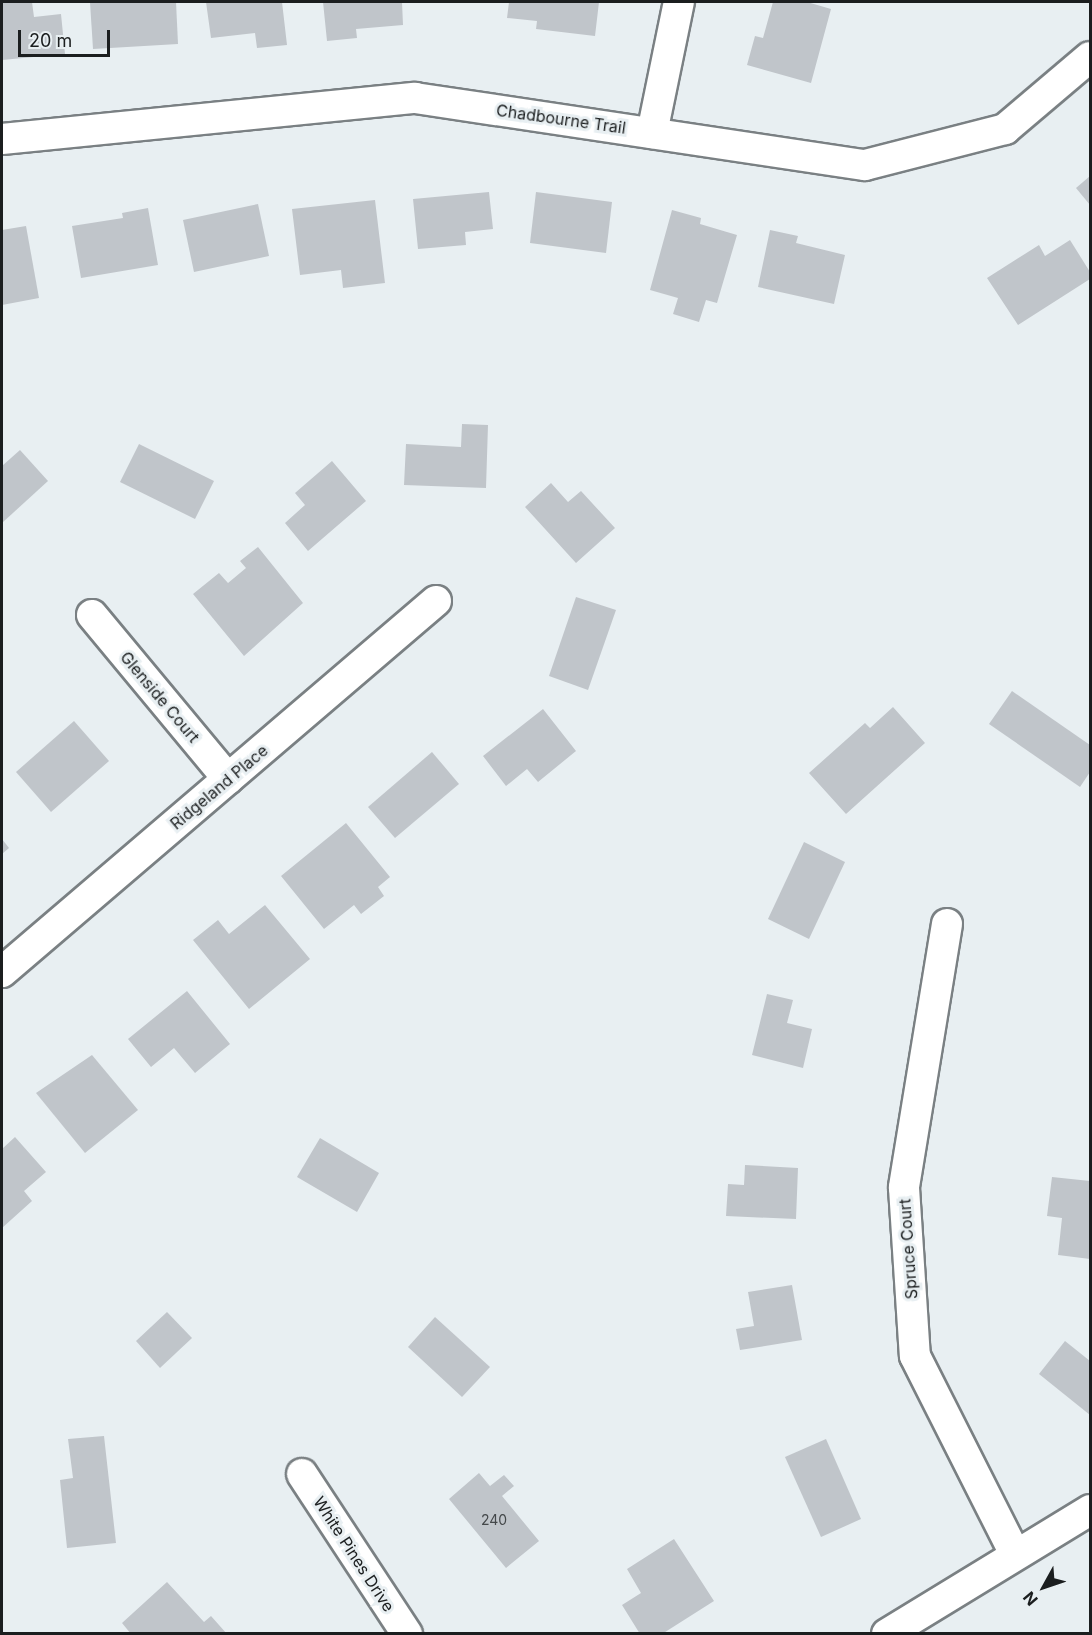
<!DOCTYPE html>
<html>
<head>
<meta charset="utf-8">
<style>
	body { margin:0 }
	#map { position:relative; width:1092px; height:1635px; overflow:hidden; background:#e8eff2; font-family:Inter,sans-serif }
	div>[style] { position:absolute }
	.building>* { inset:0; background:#c0c5ca }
	.roads { filter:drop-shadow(2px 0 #7a8083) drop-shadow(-2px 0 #7a8083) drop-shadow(0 2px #7a8083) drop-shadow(0 -2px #7a8083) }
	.street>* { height:30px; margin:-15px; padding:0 15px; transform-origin:15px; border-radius:15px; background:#fff }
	span { translate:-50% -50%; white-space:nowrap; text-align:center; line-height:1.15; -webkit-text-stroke:6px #e8eff2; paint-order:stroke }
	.number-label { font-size:14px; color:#44484a }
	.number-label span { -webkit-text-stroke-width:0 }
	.street-label { font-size:16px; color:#1b1e1f }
	.frame { position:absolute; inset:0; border:3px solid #1b1e1f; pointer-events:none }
	.north { position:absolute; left:1014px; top:1557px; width:60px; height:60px; -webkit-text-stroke:4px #e8eff2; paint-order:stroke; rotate:230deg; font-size:16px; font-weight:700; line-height:24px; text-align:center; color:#1b1e1f }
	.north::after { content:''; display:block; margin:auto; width:21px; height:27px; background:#1b1e1f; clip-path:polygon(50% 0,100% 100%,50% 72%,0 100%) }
	.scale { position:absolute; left:18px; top:30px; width:92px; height:27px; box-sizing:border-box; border:3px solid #1b1e1f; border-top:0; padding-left:8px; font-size:18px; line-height:21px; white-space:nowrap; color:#1b1e1f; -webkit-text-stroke:4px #e8eff2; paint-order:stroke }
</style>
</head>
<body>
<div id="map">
	<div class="building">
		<i style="clip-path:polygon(2px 2px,32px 2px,34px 17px,61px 14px,65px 54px,2px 60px)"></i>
		<i style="clip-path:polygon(90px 2px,176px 2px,178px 44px,93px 49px)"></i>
		<i style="clip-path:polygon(206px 2px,282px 2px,287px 45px,257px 48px,255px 33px,211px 38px)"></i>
		<i style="clip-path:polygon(323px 2px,402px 2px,403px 25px,356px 29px,357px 38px,327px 41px)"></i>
		<i style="clip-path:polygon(509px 2px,599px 2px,595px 36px,536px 29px,537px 21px,507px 18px)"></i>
		<i style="clip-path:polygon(773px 2px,807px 2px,831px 9px,811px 83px,747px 65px,755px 36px,763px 38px)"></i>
		<i style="clip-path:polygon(1090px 176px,1090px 205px,1076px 188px)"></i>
		<i style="clip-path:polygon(489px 192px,493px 229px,465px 232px,466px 245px,418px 249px,413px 199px)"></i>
		<i style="clip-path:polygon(536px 192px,612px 202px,606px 253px,530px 243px)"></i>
		<i style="clip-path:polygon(375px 200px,385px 283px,343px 288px,341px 270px,300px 275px,292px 209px)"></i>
		<i style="clip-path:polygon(258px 204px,269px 256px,194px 272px,183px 220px)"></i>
		<i style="clip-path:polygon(148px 208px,158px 265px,81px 278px,72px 226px,123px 218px,122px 213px)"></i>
		<i style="clip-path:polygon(672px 210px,701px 218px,700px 224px,737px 235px,717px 303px,706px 300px,699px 322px,673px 314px,678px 298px,650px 290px)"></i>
		<i style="clip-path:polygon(26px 226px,39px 298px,2px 305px,2px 230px)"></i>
		<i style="clip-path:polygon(770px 230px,798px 236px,796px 243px,845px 255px,834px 304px,758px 287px)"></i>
		<i style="clip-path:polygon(1070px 240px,1090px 272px,1090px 279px,1018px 325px,987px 278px,1039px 245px,1045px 256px)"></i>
		<i style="clip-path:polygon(462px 424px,488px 425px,486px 488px,404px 485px,406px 444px,461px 447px)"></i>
		<i style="clip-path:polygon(139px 444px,214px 481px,195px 519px,120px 482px)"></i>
		<i style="clip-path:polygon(20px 450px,48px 481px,2px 523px,2px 466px)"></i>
		<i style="clip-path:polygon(332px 461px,366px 501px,308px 551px,285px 523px,305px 505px,295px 493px)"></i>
		<i style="clip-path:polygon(551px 483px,568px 502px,581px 491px,615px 528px,576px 563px,525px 507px)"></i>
		<i style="clip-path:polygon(258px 547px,303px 603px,244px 656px,193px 594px,219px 573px,228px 583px,246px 568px,240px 561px)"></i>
		<i style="clip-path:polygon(576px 597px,616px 610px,588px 690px,549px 676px)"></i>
		<i style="clip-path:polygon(1012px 691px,1090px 745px,1090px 772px,1080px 787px,989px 724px)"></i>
		<i style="clip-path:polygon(893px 707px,925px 743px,846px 814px,809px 773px,865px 723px,870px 728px)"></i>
		<i style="clip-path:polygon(543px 709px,576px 751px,538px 782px,527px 769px,506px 786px,483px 756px)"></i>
		<i style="clip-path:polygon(74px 721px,109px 761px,51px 812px,16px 772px)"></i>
		<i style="clip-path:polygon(432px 752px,459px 784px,395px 838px,368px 807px)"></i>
		<i style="clip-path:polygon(346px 823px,390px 877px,378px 887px,384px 896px,361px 914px,354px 905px,324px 929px,281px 876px)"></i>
		<i style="clip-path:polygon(2px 839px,9px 848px,2px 854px)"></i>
		<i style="clip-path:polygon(804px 842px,845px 862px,809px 939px,768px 919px)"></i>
		<i style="clip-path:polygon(265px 905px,310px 959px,249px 1009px,193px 940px,218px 920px,229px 934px)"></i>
		<i style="clip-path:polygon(187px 991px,230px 1044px,195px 1073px,174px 1048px,151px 1067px,128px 1039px)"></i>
		<i style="clip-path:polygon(767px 994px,793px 1000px,787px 1023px,812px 1029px,803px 1068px,752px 1055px)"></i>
		<i style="clip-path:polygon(92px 1055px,138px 1110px,85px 1153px,36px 1093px)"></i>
		<i style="clip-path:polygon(15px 1137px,46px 1172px,24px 1191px,32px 1201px,2px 1228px,2px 1149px)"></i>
		<i style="clip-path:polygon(320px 1138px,379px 1173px,357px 1212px,297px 1177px)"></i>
		<i style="clip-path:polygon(745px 1165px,798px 1168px,796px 1219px,726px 1216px,728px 1184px,744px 1185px)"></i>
		<i style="clip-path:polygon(1052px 1177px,1090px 1181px,1090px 1259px,1058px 1255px,1062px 1218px,1047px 1216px)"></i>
		<i style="clip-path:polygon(792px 1285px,802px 1340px,740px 1350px,736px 1329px,754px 1326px,748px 1292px)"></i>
		<i style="clip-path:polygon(167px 1312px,192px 1338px,160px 1368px,136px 1341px)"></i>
		<i style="clip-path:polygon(435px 1317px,490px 1367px,462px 1397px,408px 1347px)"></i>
		<i style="clip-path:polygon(1065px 1341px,1090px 1361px,1090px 1415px,1039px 1374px)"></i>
		<i style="clip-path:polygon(104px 1436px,116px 1543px,67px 1548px,60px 1480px,73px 1478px,68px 1439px)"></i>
		<i style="clip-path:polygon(826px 1439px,861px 1519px,821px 1537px,785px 1457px)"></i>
		<i style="clip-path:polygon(479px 1473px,490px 1486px,504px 1475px,514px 1486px,502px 1496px,539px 1541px,506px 1568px,449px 1499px)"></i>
		<i style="clip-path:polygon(674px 1539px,714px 1601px,662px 1634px,640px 1634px,622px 1605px,641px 1593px,627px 1569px)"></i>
		<i style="clip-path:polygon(167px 1582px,204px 1622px,211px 1616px,227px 1634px,131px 1634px,122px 1623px)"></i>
	</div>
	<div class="roads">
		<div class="street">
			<i style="left:652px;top:133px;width:134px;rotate:-78.4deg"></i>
			<i style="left:2px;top:139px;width:415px;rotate:-5.7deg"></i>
			<i style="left:415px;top:98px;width:455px;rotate:8.5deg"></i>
			<i style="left:865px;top:165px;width:145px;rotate:-14.4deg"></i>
			<i style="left:1005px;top:129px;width:111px;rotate:-40.3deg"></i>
			<i style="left:92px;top:615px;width:213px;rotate:50.3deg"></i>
			<i style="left:947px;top:924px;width:267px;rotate:99.3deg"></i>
			<i style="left:904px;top:1188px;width:168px;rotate:86.3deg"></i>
			<i style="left:915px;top:1356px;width:222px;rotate:63.2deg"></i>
			<i style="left:2px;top:972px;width:571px;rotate:-40.53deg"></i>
			<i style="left:302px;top:1474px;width:191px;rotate:56.7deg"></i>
			<i style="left:887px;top:1634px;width:238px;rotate:-31.4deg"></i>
		</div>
	</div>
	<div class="number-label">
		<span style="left:494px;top:1520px">240</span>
	</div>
	<div class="street-label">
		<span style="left:561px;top:119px;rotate:8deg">Chadbourne Trail</span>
		<span style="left:160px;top:697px;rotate:50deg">Glenside Court</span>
		<span style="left:219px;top:787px;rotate:-40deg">Ridgeland Place</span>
		<span style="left:908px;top:1249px;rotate:-94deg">Spruce Court</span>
		<span style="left:354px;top:1554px;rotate:57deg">White Pines Drive</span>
	</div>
	<div class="frame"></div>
	<div class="north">N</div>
	<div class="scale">20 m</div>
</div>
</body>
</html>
